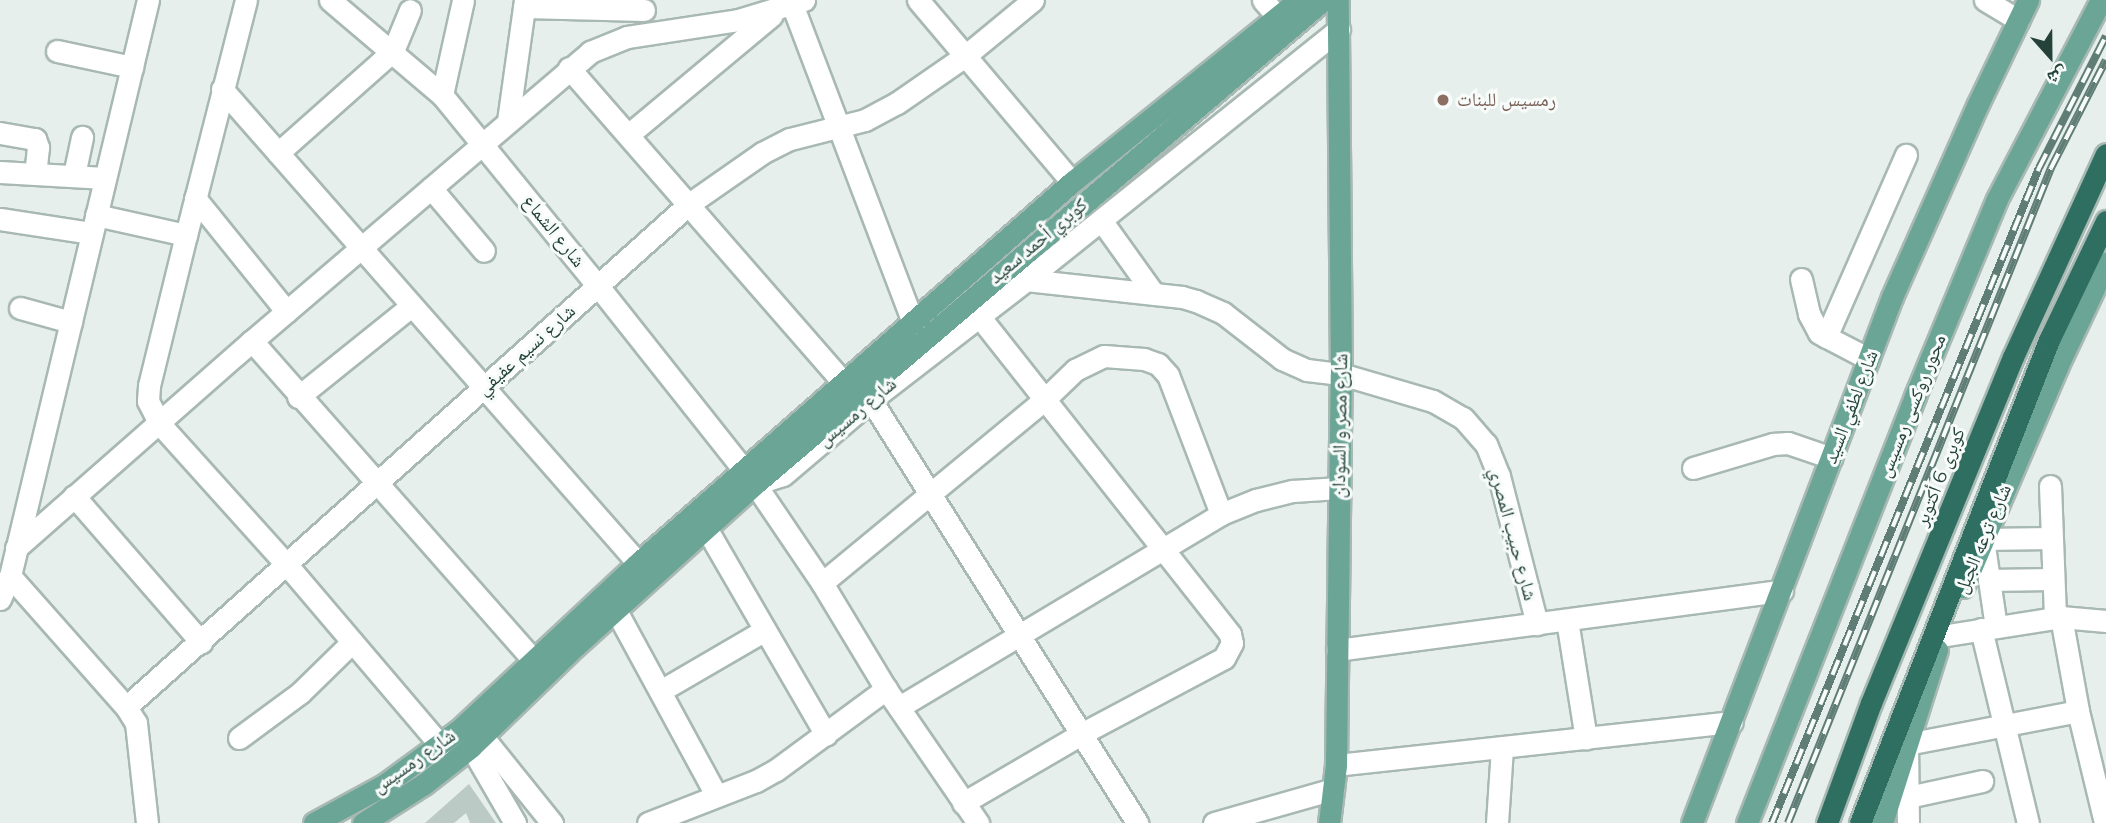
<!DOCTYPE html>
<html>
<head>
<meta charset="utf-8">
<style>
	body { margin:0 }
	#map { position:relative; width:2106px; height:823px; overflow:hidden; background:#e6efeb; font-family:Montserrat,"Noto Naskh Arabic",sans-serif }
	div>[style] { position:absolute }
	.building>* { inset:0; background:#bbcac4 }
	.roads { filter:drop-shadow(2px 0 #a8b8b2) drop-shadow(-2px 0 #a8b8b2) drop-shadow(0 2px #a8b8b2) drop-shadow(0 -2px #a8b8b2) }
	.minor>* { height:21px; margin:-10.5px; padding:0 10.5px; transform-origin:10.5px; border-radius:10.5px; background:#fff }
	.major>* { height:21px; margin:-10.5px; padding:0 10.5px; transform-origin:10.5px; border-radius:10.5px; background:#6aa596 }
	.highway>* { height:21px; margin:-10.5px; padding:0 10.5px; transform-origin:10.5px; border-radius:10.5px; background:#2f6f62 }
	.rail>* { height:8px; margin-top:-4px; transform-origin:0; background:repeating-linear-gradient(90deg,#f7fbf9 0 16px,#5f7d75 0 32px); box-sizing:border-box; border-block:2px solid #5f7d75 }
	.dots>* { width:19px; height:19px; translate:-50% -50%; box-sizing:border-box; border:4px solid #f7fbf9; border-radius:50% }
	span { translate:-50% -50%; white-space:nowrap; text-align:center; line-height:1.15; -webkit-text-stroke:6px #f7fbf9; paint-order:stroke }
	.education-label { font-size:19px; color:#785e54 }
	.left { translate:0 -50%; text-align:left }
	.street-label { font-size:19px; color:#24423a }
	.north { position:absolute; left:2015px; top:21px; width:70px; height:70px; -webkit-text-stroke:5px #f7fbf9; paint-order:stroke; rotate:159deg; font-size:19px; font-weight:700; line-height:28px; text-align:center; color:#24423a }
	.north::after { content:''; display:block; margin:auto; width:24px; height:32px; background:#24423a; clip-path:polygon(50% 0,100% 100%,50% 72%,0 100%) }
</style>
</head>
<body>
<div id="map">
	<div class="building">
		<i style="clip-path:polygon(469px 784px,496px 823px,470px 823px,466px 813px,454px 823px,425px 823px)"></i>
	</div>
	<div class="roads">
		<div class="minor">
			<i style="left:246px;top:0;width:243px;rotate:104.3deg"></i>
			<i style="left:186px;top:235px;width:155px;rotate:103.8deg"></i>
			<i style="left:149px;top:386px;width:15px;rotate:94deg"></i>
			<i style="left:148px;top:401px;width:25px;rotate:63deg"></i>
			<i style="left:159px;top:423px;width:191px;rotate:48deg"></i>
			<i style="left:287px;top:565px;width:236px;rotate:49.6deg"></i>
			<i style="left:330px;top:0;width:147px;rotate:40.3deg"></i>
			<i style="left:442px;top:95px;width:247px;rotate:50.8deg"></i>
			<i style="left:598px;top:286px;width:253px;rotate:51.6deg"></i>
			<i style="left:755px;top:484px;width:120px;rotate:55.9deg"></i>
			<i style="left:822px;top:583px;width:124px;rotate:58.9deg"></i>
			<i style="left:886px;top:689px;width:163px;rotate:55.5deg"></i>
			<i style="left:918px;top:0;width:238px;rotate:49.8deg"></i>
			<i style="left:1263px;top:0;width:23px;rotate:49deg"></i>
			<i style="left:1985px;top:0;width:39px;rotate:31deg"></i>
			<i style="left:792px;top:4px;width:340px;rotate:69.2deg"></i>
			<i style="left:524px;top:7px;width:120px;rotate:1.4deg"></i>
			<i style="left:57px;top:51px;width:77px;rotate:12deg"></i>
			<i style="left:569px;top:68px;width:418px;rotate:48.9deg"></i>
			<i style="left:222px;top:89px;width:631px;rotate:48.73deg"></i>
			<i style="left:442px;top:95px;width:97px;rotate:-77.5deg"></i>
			<i style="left:508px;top:121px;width:122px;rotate:-82deg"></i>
			<i style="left:0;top:133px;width:36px;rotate:10deg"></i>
			<i style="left:35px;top:139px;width:9px;rotate:69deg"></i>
			<i style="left:38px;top:147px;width:27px;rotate:96deg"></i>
			<i style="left:628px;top:135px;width:187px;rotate:-39.8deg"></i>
			<i style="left:278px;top:153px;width:154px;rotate:-41.6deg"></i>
			<i style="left:393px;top:51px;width:44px;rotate:-67.5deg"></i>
			<i style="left:0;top:172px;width:105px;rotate:3.3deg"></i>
			<i style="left:74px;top:175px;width:39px;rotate:-78deg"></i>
			<i style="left:431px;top:188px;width:82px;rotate:49.9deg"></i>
			<i style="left:195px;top:198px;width:146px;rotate:51.1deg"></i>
			<i style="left:96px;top:215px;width:92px;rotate:12.5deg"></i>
			<i style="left:0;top:219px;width:93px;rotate:8.7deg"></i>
			<i style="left:1101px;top:220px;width:91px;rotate:54.4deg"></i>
			<i style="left:1801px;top:279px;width:36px;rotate:77deg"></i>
			<i style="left:1809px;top:314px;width:21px;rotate:62deg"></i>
			<i style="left:1819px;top:333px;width:56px;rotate:27.5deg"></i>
			<i style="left:1026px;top:280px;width:157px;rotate:6.2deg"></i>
			<i style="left:1182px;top:297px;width:15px;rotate:16deg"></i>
			<i style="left:1196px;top:301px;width:30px;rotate:24deg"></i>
			<i style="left:1223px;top:313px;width:75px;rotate:37.9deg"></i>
			<i style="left:1282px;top:359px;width:27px;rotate:24deg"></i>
			<i style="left:1307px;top:370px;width:34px;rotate:7deg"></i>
			<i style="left:1341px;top:374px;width:96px;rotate:16.4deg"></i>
			<i style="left:1433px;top:401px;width:34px;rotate:30deg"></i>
			<i style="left:1463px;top:418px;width:35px;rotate:49deg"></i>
			<i style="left:1486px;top:444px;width:35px;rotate:68deg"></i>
			<i style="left:1499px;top:476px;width:153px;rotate:75.6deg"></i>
			<i style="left:20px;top:308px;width:53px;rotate:15.4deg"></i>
			<i style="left:1826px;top:337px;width:199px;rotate:-66.3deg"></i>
			<i style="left:252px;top:341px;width:427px;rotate:48.6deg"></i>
			<i style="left:298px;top:397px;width:145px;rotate:-38.8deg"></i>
			<i style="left:871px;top:400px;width:500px;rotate:57.8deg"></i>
			<i style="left:1693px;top:468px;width:84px;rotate:-16.7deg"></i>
			<i style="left:1773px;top:444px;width:15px;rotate:-4deg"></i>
			<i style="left:1788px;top:443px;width:46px;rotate:18.8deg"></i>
			<i style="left:755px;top:484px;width:29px;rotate:-18deg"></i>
			<i style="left:783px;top:475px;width:116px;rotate:-40.4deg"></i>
			<i style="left:871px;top:400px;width:196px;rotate:-37.7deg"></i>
			<i style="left:1026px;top:280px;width:401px;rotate:-38.7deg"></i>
			<i style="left:2050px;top:486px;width:132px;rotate:87.8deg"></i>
			<i style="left:74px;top:496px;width:194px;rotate:49deg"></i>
			<i style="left:706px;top:528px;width:239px;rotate:59.9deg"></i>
			<i style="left:16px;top:548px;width:314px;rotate:-41.3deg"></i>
			<i style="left:252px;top:341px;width:445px;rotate:-40.5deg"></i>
			<i style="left:590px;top:52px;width:40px;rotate:-22deg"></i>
			<i style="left:627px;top:37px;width:112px;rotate:-8.7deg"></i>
			<i style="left:738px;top:20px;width:69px;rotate:-16.9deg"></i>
			<i style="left:10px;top:576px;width:175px;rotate:48.5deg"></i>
			<i style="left:126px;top:707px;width:19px;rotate:58deg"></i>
			<i style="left:136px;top:723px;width:101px;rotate:83.7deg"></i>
			<i style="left:1989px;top:580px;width:63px;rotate:-0.9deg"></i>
			<i style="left:822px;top:583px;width:289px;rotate:-39.5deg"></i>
			<i style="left:1045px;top:399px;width:42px;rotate:-44deg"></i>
			<i style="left:1075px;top:370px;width:32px;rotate:-26deg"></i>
			<i style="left:1104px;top:356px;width:40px;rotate:4.3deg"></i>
			<i style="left:1144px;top:359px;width:15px;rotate:20deg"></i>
			<i style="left:1158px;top:364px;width:15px;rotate:48deg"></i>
			<i style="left:1168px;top:375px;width:149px;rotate:69.1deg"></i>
			<i style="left:607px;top:594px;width:229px;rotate:61.5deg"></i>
			<i style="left:0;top:599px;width:25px;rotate:-67deg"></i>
			<i style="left:10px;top:576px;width:592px;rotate:-76.53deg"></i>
			<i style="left:2061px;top:617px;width:96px;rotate:79.7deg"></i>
			<i style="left:2078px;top:711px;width:115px;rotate:76.4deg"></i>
			<i style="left:1567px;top:620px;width:120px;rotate:80.9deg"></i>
			<i style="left:1996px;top:627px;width:89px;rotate:-98.4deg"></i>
			<i style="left:1983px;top:539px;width:68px;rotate:-0.8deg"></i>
			<i style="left:1981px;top:629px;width:200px;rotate:76.4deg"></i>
			<i style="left:1941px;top:636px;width:121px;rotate:-9deg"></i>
			<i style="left:2061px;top:617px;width:45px;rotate:5.1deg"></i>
			<i style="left:1337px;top:650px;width:449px;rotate:-7.6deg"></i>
			<i style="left:662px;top:690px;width:119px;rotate:-30.2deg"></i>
			<i style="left:126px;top:707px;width:755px;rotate:-41.78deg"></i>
			<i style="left:689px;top:204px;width:89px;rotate:-34.9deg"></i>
			<i style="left:762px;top:153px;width:31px;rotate:-27deg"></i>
			<i style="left:790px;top:139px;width:77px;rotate:-14.2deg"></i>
			<i style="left:865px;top:120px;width:36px;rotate:-28deg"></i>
			<i style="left:897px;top:103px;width:83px;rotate:-34.7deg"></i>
			<i style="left:965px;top:56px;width:88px;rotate:-39.5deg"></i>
			<i style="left:899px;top:707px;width:375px;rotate:-30.9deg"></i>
			<i style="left:1221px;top:514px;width:38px;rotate:-22deg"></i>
			<i style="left:1256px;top:500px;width:38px;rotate:-14deg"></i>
			<i style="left:1293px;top:491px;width:46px;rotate:-3.7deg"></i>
			<i style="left:482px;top:736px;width:112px;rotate:51.2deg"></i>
			<i style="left:239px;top:738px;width:76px;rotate:-36.4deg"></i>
			<i style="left:300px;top:693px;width:73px;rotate:-44.4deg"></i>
			<i style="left:471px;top:747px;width:88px;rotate:59.9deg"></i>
			<i style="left:1336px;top:765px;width:398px;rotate:-6.2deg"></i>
			<i style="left:1908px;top:797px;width:76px;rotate:-12.2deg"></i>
			<i style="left:963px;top:803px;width:137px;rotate:-30.3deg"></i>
			<i style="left:1081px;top:734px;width:162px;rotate:-28deg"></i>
			<i style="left:1224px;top:658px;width:17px;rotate:-62deg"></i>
			<i style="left:1232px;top:643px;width:9px;rotate:-103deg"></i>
			<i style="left:1230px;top:634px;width:407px;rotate:-128.3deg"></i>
			<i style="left:648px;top:823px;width:116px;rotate:-21.3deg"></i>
			<i style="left:756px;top:781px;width:23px;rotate:-29deg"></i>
			<i style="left:776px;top:770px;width:137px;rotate:-36.4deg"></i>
			<i style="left:1214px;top:823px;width:124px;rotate:-15.9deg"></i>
			<i style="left:1497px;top:823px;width:76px;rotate:-86.2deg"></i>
			<i style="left:1908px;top:823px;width:79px;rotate:-90.7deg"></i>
			<i style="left:1907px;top:744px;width:174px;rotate:-10.9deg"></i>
		</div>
		<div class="major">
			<i style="left:1963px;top:587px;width:241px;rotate:-66.8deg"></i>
			<i style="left:2058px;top:365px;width:113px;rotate:-64.8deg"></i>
			<i style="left:314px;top:823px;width:80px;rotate:-28.5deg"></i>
			<i style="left:384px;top:785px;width:93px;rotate:-36.3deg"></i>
			<i style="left:459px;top:730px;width:245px;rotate:-43deg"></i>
			<i style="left:638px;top:563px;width:578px;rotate:-41.28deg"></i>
			<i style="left:1072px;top:182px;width:290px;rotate:-38.8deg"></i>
			<i style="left:363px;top:823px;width:72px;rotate:-32.6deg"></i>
			<i style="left:424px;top:784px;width:60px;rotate:-38.2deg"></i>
			<i style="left:471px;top:747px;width:136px;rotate:-44.1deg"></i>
			<i style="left:569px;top:652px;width:251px;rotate:-42.1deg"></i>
			<i style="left:755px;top:484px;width:746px;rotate:-40.43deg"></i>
			<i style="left:1329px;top:823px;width:58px;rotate:-83.1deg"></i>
			<i style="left:1336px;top:765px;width:391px;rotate:-89.3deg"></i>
			<i style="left:1341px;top:374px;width:374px;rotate:-90.5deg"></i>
			<i style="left:1692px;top:823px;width:563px;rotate:-69.18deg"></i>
			<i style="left:1892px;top:297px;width:209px;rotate:-66deg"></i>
			<i style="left:1977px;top:106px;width:118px;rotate:-64.3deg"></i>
			<i style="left:1747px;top:823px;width:459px;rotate:-68.5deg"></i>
			<i style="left:1915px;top:396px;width:213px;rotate:-67.4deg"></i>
			<i style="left:1997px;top:199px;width:225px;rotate:-62.4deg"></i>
			<i style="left:1882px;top:823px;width:182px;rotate:-72.4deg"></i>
		</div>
		<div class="highway">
			<i style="left:1827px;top:823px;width:128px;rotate:-69.9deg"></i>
			<i style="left:1871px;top:703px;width:374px;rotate:-67.7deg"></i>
			<i style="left:2013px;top:357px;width:223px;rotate:-65.4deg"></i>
			<i style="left:1860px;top:823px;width:519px;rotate:-68.63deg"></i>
			<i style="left:2049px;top:340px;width:132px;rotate:-64.4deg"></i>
		</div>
	</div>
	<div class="rail">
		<i style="left:1772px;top:823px;width:707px;rotate:-67.82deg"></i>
		<i style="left:2039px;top:168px;width:148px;rotate:-63.1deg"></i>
		<i style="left:1788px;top:823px;width:706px;rotate:-68.12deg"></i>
		<i style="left:2051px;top:168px;width:121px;rotate:-63deg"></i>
	</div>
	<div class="dots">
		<i style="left:1443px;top:100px;background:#8d6e63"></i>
	</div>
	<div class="education-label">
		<span class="left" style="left:1457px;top:100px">رمسيس للبنات</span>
	</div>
	<div class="street-label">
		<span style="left:554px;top:231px;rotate:51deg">شارع الشماع</span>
		<span style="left:1038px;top:241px;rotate:-40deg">كوبري أحمد سعيد</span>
		<span style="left:526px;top:350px;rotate:-42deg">شارع نسيم عفيفي</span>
		<span style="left:1912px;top:406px;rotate:-68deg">محور روكسى رمسيس</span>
		<span style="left:1851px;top:407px;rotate:-69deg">شارع لطفي السيد</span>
		<span style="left:857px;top:412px;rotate:-40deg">شارع رمسيس</span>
		<span style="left:1340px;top:426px;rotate:-89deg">شارع مصر و السودان</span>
		<span style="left:1940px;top:477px;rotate:-68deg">كوبرى 6 أكتوبر</span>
		<span style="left:1513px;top:534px;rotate:75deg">شارع حبيب المصري</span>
		<span style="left:1983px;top:539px;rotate:-67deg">شارع ترعه الجبل</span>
		<span style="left:414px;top:761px;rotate:-35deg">شارع رمسيس</span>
	</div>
	<div class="north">ش</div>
</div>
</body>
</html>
